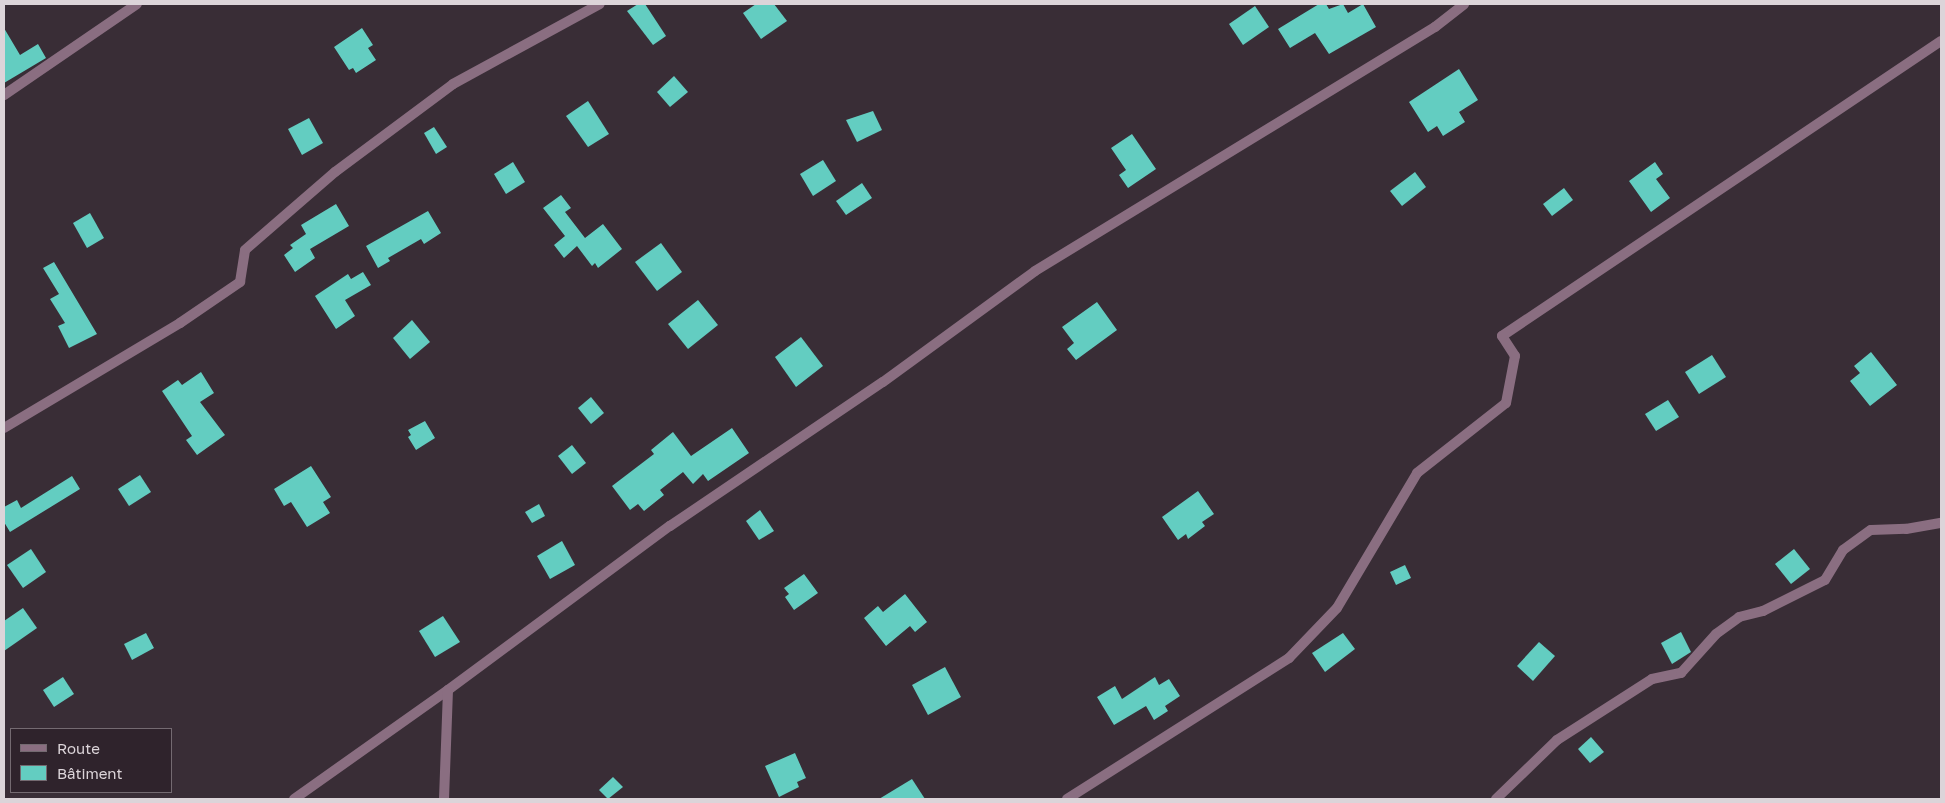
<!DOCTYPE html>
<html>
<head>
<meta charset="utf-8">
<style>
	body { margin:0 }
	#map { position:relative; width:1945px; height:803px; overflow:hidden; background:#392d36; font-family:"Golos Text",sans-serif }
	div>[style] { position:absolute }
	.building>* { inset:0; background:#63cdc1 }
	.minor>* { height:10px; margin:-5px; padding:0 5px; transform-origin:5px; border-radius:5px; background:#8a6e81 }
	span { translate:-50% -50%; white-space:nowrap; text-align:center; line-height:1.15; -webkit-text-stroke:5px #2f232c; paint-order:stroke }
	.frame { position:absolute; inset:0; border:5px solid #dcd4d9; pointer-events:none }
	.legend { position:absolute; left:10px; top:728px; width:162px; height:65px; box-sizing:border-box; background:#2f232c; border:1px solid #746a71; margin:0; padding:6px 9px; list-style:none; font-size:15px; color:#dcd4d9 }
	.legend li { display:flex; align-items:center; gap:10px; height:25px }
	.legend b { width:25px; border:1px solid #746a71 }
</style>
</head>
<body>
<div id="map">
	<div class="building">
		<i style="clip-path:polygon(638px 4px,645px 4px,666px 36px,653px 45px,627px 11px)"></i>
		<i style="clip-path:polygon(756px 4px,774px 4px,787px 21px,761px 39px,743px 13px)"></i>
		<i style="clip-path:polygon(1319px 4px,1326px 4px,1329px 9px,1343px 4px,1348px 13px,1363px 4px,1376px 27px,1329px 54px,1315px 33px,1290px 48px,1278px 29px)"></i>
		<i style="clip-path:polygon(1255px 6px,1269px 27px,1243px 45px,1229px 24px)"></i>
		<i style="clip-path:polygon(4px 28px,20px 55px,38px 44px,46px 58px,4px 83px)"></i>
		<i style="clip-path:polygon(362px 28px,373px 45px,368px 48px,376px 60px,356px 73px,353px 68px,349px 70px,334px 47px)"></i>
		<i style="clip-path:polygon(1459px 69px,1478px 100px,1459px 112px,1465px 122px,1443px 136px,1437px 126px,1428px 132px,1409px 102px)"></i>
		<i style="clip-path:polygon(674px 76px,688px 92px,670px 107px,657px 92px)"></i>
		<i style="clip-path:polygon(588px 101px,609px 134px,588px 147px,566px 116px)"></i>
		<i style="clip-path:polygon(873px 111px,882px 130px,857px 142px,846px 120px)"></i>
		<i style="clip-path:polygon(309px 118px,323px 143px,302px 155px,288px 129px)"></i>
		<i style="clip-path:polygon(434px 127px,447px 147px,436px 154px,424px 133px)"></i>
		<i style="clip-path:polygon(1132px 134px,1156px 169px,1128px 188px,1119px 175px,1126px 170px,1111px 148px)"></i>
		<i style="clip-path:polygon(823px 160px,836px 181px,813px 196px,800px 174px)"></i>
		<i style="clip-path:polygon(513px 162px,525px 182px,506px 194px,494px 174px)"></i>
		<i style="clip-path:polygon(1655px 162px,1663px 174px,1656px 179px,1670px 198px,1651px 212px,1629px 181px)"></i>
		<i style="clip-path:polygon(1415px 172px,1426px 187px,1402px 206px,1390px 191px)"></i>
		<i style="clip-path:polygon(862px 183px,872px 198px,846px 215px,836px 201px)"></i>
		<i style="clip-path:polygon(1564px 188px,1573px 200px,1552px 216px,1543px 204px)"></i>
		<i style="clip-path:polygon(561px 195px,571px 208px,565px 212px,585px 238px,603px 224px,622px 249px,598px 268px,595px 263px,592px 266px,577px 246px,564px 258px,554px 245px,565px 236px,543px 208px)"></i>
		<i style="clip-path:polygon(336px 204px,349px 226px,310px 249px,315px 258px,295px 272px,284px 255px,293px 248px,290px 245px,306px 234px,301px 225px)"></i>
		<i style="clip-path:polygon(428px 211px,441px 233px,424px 244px,421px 239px,388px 258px,390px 261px,378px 268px,366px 246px)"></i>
		<i style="clip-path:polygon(90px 213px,104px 238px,87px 248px,73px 223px)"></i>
		<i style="clip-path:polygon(661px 243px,682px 272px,657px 291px,635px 262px)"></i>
		<i style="clip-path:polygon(54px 262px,97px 334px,69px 348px,58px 326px,65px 323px,50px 299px,59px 294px,43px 268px)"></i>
		<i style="clip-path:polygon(363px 272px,371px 285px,345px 300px,355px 316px,336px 329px,315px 296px,348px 274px,351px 279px)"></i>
		<i style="clip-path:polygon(698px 300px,718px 325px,688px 349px,668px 324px)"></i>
		<i style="clip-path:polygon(1097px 302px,1117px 330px,1076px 360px,1067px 349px,1074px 343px,1062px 327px)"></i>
		<i style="clip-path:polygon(412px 320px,430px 342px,410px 359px,393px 338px)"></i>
		<i style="clip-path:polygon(801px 337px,823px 366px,796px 387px,775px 357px)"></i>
		<i style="clip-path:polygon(1871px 352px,1897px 385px,1870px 406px,1850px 381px,1860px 373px,1854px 366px)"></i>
		<i style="clip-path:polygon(1712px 355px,1726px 377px,1699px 394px,1685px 372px)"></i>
		<i style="clip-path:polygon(201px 372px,214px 393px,200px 402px,225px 435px,197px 455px,186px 440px,192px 436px,162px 391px,178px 380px,182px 385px)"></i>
		<i style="clip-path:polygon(591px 397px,604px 413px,591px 424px,578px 408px)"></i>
		<i style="clip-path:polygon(1668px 400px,1679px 417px,1656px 431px,1645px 414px)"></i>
		<i style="clip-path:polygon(425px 421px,435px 438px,416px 450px,408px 437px,411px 435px,408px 430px)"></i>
		<i style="clip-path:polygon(732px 428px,749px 453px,708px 481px,703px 474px,693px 484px,683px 472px,660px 490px,664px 495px,644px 511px,638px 504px,630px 510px,612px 486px,654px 454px,651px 450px,673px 432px,691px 456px)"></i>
		<i style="clip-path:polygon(572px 445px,586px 463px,572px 474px,558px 456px)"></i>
		<i style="clip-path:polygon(311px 466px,331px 497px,323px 502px,330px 513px,307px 527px,291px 502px,284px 506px,274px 489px)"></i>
		<i style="clip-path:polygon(140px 475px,151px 492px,129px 506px,118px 489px)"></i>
		<i style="clip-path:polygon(72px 476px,80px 489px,10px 532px,4px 522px,4px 507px,17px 500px,21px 508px)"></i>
		<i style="clip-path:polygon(1198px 491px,1214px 514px,1202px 522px,1205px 526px,1188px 539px,1186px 534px,1178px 540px,1162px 517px)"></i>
		<i style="clip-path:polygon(539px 504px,545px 516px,532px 523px,525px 512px)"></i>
		<i style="clip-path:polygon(760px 510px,774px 531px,759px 540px,746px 521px)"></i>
		<i style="clip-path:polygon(562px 541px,575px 565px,550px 579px,537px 556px)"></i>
		<i style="clip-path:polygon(31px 549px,46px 572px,23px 588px,7px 565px)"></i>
		<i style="clip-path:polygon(1794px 549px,1810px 569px,1791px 584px,1775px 564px)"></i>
		<i style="clip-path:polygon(1405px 565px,1411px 578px,1396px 585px,1390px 572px)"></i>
		<i style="clip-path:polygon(804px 574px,818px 593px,794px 610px,785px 597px,789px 594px,784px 588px)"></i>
		<i style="clip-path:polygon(905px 594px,927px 622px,915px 632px,910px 626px,886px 646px,864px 618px,878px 606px,883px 612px)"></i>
		<i style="clip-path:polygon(23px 608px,37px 628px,4px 651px,4px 621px)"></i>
		<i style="clip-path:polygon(443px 616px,460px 642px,435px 657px,419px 631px)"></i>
		<i style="clip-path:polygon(1681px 632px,1691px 652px,1672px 664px,1661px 643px)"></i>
		<i style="clip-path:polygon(146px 633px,154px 648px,132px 660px,124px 644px)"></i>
		<i style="clip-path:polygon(1343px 633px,1355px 649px,1325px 672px,1312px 653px)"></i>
		<i style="clip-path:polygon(1539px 642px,1555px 656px,1533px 681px,1517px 666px)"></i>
		<i style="clip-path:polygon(945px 667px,961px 697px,928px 715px,912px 685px)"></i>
		<i style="clip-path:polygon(63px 677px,74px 694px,54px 707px,43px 690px)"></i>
		<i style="clip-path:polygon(1155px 677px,1159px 685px,1169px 679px,1180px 696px,1165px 706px,1168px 711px,1154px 720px,1146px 706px,1114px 725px,1097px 697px,1115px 686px,1122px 699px)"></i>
		<i style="clip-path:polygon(1591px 737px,1604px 752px,1590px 763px,1578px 749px)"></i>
		<i style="clip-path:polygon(795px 753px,806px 778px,797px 782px,799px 787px,779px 797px,765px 766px)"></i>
		<i style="clip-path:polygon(613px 777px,623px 787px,608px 799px,599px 790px)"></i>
		<i style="clip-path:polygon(912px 779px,925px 799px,879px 799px)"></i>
	</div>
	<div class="minor">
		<i style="left:4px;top:95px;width:161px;rotate:-34.4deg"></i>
		<i style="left:4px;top:428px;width:205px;rotate:-30.8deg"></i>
		<i style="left:180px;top:323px;width:73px;rotate:-34.3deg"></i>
		<i style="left:240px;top:282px;width:32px;rotate:-81deg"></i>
		<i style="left:245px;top:250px;width:119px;rotate:-40.9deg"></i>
		<i style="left:335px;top:172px;width:147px;rotate:-36.7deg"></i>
		<i style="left:453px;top:84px;width:167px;rotate:-28.6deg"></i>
		<i style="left:294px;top:799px;width:189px;rotate:-35.3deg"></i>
		<i style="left:448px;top:690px;width:276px;rotate:-36.5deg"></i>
		<i style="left:670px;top:526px;width:257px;rotate:-34.1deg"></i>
		<i style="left:883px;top:382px;width:188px;rotate:-36.1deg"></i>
		<i style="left:1035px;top:271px;width:469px;rotate:-31.4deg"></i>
		<i style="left:1435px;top:27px;width:37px;rotate:-38deg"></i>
		<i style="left:444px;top:799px;width:109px;rotate:-87.9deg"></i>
		<i style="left:1067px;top:799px;width:263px;rotate:-32.4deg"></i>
		<i style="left:1289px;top:658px;width:69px;rotate:-46.2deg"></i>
		<i style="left:1337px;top:608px;width:157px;rotate:-59.3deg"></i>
		<i style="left:1417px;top:473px;width:113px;rotate:-38.2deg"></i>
		<i style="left:1506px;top:403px;width:48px;rotate:-79.2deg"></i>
		<i style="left:1515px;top:356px;width:24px;rotate:-123deg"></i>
		<i style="left:1502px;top:336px;width:529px;rotate:-33.9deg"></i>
		<i style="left:1496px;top:799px;width:85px;rotate:-44deg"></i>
		<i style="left:1557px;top:740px;width:113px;rotate:-32.7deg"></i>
		<i style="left:1652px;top:679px;width:30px;rotate:-12deg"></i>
		<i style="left:1681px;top:673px;width:52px;rotate:-48.1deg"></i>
		<i style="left:1716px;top:634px;width:29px;rotate:-36deg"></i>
		<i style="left:1739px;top:617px;width:25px;rotate:-14deg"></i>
		<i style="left:1763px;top:611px;width:69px;rotate:-26.6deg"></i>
		<i style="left:1825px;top:580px;width:35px;rotate:-59deg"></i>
		<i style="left:1843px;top:550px;width:34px;rotate:-36deg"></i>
		<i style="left:1871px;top:530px;width:35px;rotate:-2deg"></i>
		<i style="left:1906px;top:529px;width:36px;rotate:-10deg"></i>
	</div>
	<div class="frame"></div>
	<ul class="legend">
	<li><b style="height:6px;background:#8a6e81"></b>Route</li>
	<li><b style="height:14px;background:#63cdc1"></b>Bâtiment</li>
	</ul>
</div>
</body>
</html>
